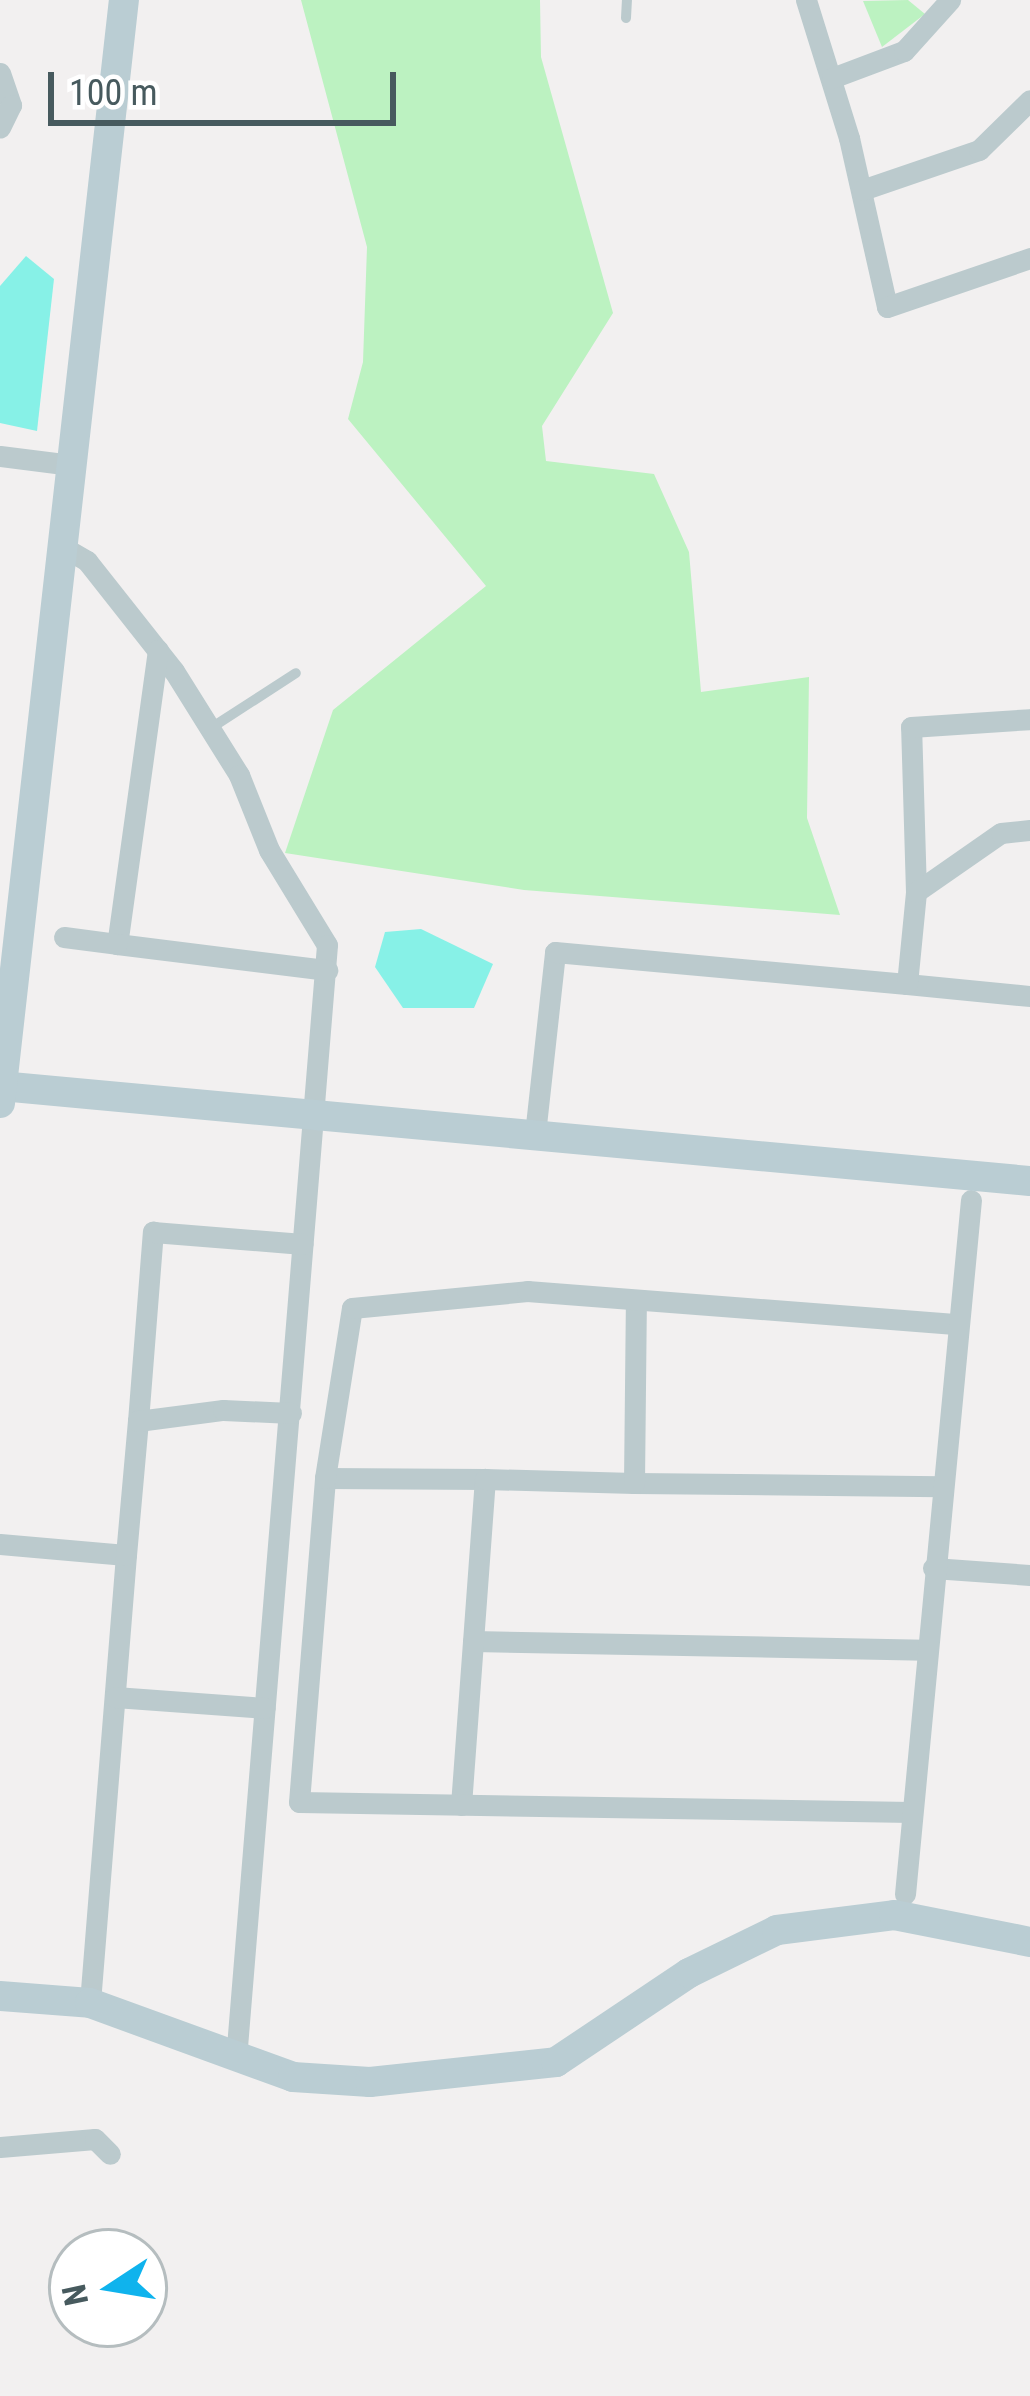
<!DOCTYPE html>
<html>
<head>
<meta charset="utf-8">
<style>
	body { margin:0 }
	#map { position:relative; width:1030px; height:2396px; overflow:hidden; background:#f2f0f0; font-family:"Roboto Condensed",sans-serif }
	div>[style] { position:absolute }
	.green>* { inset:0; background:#bcf2c1 }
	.water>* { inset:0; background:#87f1e7 }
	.lane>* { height:10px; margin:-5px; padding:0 5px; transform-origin:5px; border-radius:5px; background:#bbcacd }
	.street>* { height:21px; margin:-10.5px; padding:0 10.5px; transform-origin:10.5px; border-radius:10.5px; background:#bbcacd }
	.secondary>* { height:30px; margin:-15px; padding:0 15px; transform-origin:15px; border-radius:15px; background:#bacdd3 }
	span { translate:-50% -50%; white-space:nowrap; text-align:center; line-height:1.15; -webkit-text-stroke:9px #fff; paint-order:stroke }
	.north { position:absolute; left:48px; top:2228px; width:120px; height:120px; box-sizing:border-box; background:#fff; border:3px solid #b5bdbf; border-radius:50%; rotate:258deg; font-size:33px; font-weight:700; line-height:48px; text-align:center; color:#475a5e }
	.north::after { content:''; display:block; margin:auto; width:42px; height:54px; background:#0fb3ed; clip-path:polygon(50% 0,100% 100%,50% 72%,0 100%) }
	.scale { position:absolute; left:48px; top:72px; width:348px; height:54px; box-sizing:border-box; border:6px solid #475a5e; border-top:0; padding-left:15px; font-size:36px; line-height:42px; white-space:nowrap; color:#475a5e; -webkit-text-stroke:9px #fff; paint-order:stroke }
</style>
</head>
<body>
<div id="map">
	<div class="green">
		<i style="clip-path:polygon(301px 0,540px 0,541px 57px,613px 313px,542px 426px,546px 461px,654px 474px,689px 552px,701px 692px,809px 677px,807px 818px,840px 915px,524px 890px,285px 853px,333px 710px,486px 586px,348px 419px,363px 362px,367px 247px)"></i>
		<i style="clip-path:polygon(908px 0,925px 14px,882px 47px,863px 1px)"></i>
	</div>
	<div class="water">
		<i style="clip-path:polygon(26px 256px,54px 279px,37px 431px,0 423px,0 286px)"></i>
		<i style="clip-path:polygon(421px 929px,493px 964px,474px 1008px,403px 1008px,375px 967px,385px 932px)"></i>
	</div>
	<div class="lane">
		<i style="left:626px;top:18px;width:18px;rotate:-87deg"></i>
		<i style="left:211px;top:728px;width:101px;rotate:-32.9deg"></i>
	</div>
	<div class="street">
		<i style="left:806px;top:0;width:145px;rotate:72.7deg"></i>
		<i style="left:849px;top:138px;width:173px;rotate:77.3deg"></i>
		<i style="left:887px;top:307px;width:151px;rotate:-18.9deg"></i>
		<i style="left:0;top:73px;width:34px;rotate:71deg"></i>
		<i style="left:11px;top:105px;width:25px;rotate:116deg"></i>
		<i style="left:832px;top:78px;width:77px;rotate:-20.6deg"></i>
		<i style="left:904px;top:51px;width:69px;rotate:-48deg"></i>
		<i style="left:862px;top:190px;width:124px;rotate:-18.9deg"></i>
		<i style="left:979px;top:150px;width:71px;rotate:-44.4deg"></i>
		<i style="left:0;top:456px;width:72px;rotate:7.2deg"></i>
		<i style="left:63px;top:547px;width:28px;rotate:30deg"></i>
		<i style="left:87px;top:561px;width:140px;rotate:51.7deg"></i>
		<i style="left:174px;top:671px;width:123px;rotate:58deg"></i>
		<i style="left:239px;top:775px;width:81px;rotate:68.2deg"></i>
		<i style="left:269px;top:850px;width:111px;rotate:58.6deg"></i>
		<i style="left:327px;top:945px;width:1118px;rotate:94.67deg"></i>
		<i style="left:158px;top:650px;width:297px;rotate:97.9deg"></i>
		<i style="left:117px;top:944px;width:212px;rotate:7.1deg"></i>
		<i style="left:916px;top:892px;width:165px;rotate:-91.7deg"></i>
		<i style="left:911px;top:727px;width:119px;rotate:-3.8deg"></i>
		<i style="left:64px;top:937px;width:53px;rotate:7.5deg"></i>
		<i style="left:907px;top:984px;width:124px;rotate:5.6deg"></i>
		<i style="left:535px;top:1134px;width:183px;rotate:-83.7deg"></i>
		<i style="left:555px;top:952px;width:353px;rotate:5.2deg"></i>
		<i style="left:907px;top:984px;width:92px;rotate:-84.4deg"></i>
		<i style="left:916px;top:892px;width:103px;rotate:-34.8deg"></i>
		<i style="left:1001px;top:833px;width:29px;rotate:-6deg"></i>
		<i style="left:138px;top:1421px;width:190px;rotate:-85.5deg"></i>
		<i style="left:153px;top:1232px;width:150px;rotate:4.6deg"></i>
		<i style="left:325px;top:1478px;width:160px;rotate:0.4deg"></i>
		<i style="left:634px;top:1483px;width:307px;rotate:0.6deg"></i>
		<i style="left:0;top:1544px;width:126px;rotate:5deg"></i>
		<i style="left:126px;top:1555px;width:449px;rotate:94.6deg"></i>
		<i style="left:126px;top:1555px;width:135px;rotate:-84.9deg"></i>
		<i style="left:138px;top:1421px;width:86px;rotate:-7.4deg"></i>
		<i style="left:223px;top:1410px;width:68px;rotate:2.5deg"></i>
		<i style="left:933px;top:1568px;width:97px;rotate:4.1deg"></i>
		<i style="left:473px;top:1641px;width:451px;rotate:1.1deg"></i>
		<i style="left:115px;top:1697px;width:150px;rotate:4.2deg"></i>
		<i style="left:461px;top:1805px;width:327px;rotate:-85.8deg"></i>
		<i style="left:485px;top:1479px;width:149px;rotate:1.5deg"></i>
		<i style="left:634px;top:1483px;width:183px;rotate:-89.4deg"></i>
		<i style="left:911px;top:1812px;width:612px;rotate:-179.06deg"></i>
		<i style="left:299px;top:1802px;width:325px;rotate:-85.4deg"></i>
		<i style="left:325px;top:1478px;width:172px;rotate:-81deg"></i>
		<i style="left:352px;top:1308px;width:176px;rotate:-5.5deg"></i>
		<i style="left:527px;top:1291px;width:429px;rotate:4.4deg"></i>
		<i style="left:905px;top:1894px;width:697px;rotate:-84.57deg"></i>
		<i style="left:0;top:2147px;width:95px;rotate:-4.8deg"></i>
		<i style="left:95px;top:2139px;width:21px;rotate:45deg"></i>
	</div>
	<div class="secondary">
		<i style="left:0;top:1086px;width:1034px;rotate:5.27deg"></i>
		<i style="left:0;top:1103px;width:1110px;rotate:-83.59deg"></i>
		<i style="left:0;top:1996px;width:90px;rotate:4.4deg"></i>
		<i style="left:90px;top:2003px;width:216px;rotate:20deg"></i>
		<i style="left:293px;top:2077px;width:77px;rotate:3.7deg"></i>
		<i style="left:370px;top:2082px;width:187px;rotate:-6.1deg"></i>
		<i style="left:556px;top:2062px;width:160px;rotate:-33.8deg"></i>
		<i style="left:689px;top:1973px;width:98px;rotate:-26deg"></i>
		<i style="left:777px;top:1930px;width:118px;rotate:-7.3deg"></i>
		<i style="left:894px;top:1915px;width:139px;rotate:11.2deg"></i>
	</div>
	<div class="north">N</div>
	<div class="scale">100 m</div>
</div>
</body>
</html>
